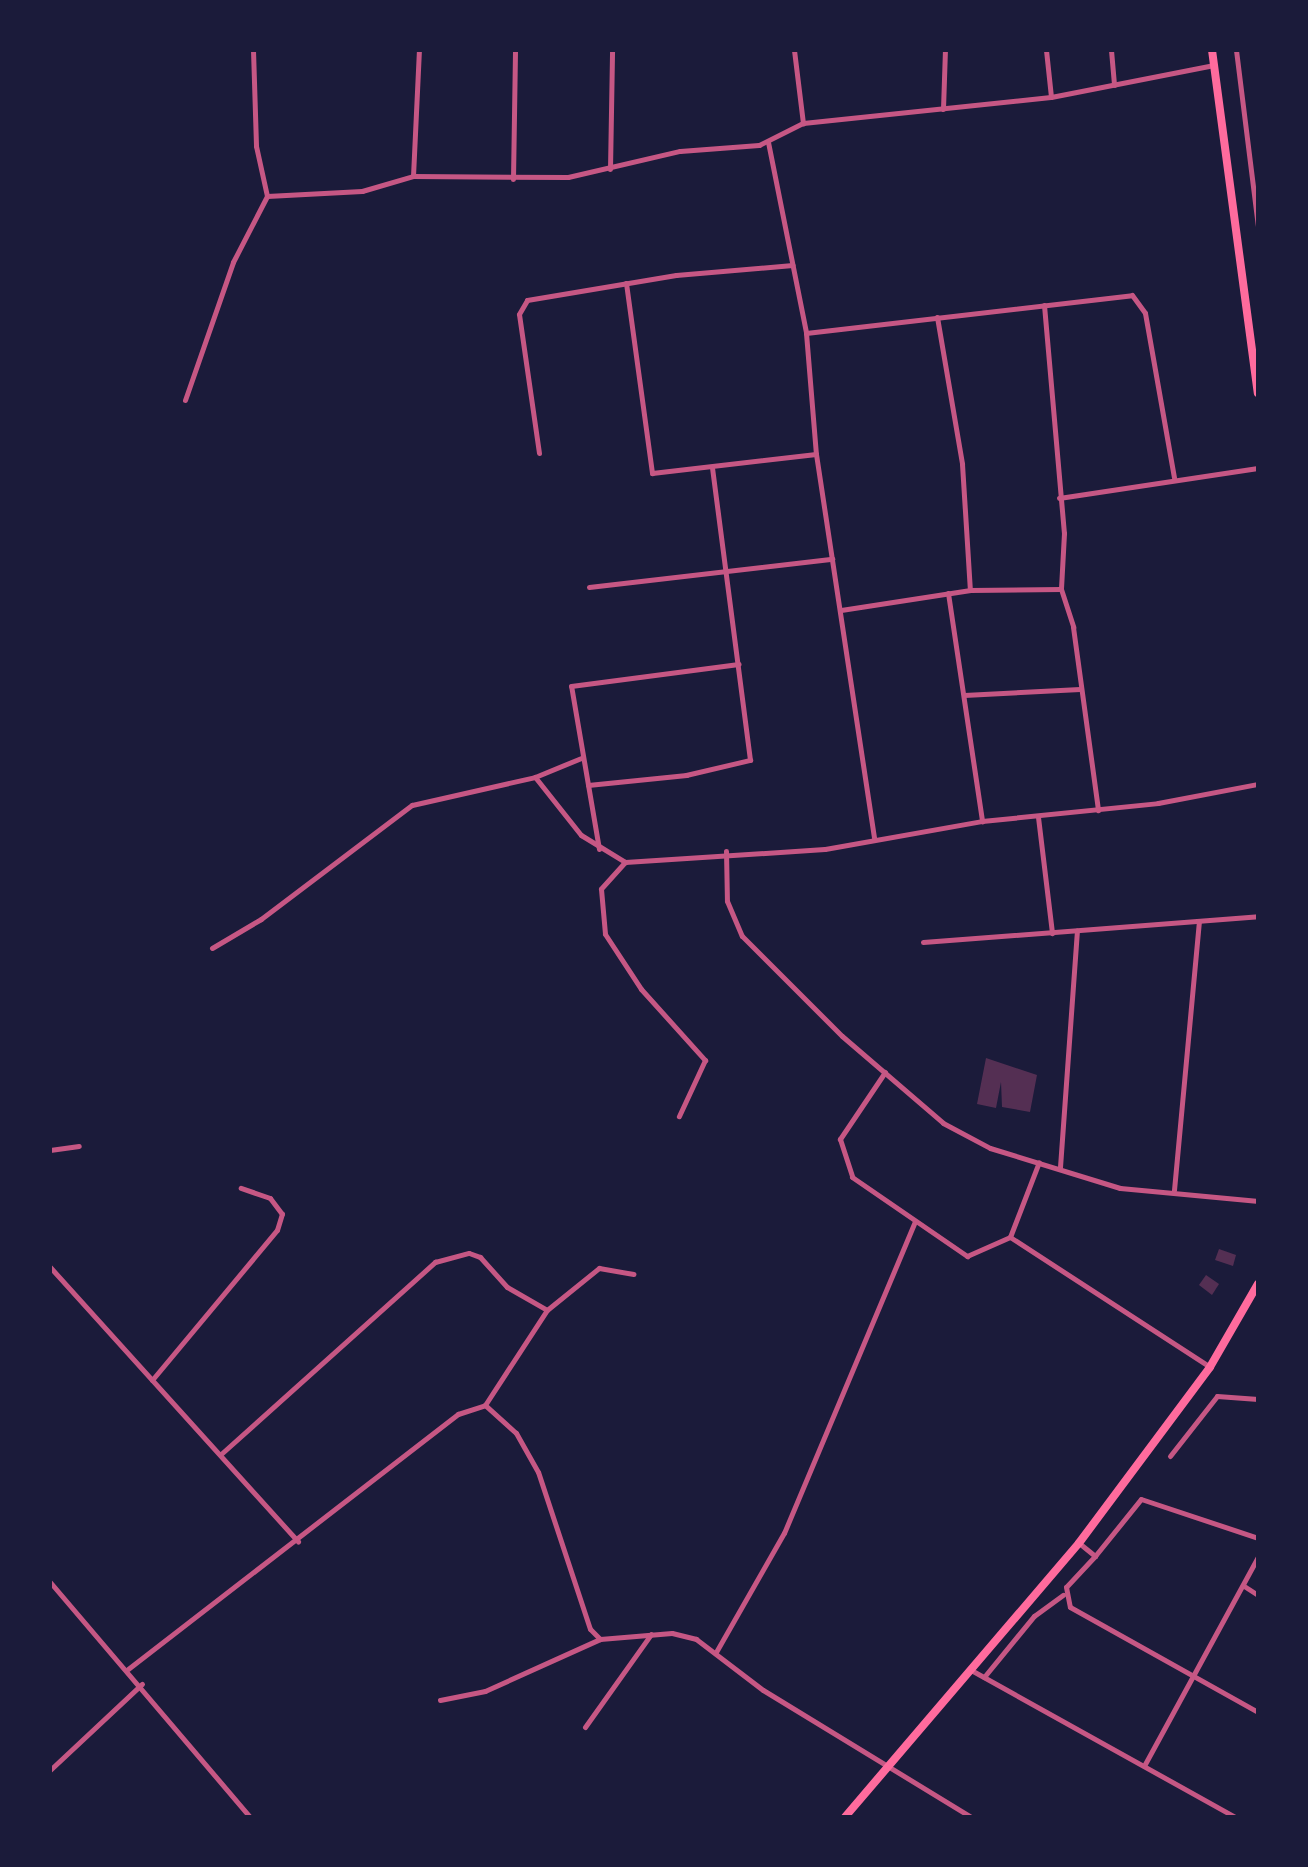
<!DOCTYPE html>
<html>
<head>
<meta charset="utf-8">
<style>
	body { margin:0 }
	#map { position:relative; width:1308px; height:1867px; overflow:hidden; background:#1b1b3a; font-family:"Noto Serif",serif }
	div>[style] { position:absolute }
	.building>* { inset:0; background:#542f53 }
	.minor>* { height:5px; margin:-2.5px; padding:0 2.5px; transform-origin:2.5px; border-radius:2.5px; background:#c65784 }
	.primary>* { height:8px; margin:-4px; padding:0 4px; transform-origin:4px; border-radius:4px; background:#ff6b9d }
	span { translate:-50% -50%; white-space:nowrap; text-align:center; line-height:1.15; -webkit-text-stroke:8px #1b1b3a; paint-order:stroke }
	.frame { position:absolute; inset:0; border:52px solid #1b1b3a; pointer-events:none }
</style>
</head>
<body>
<div id="map">
	<div class="building">
		<i style="clip-path:polygon(986px 1058px,1037px 1075px,1030px 1112px,1002px 1107px,1001px 1082px,996px 1108px,977px 1104px)"></i>
		<i style="clip-path:polygon(1219px 1249px,1236px 1255px,1233px 1266px,1215px 1260px)"></i>
		<i style="clip-path:polygon(1206px 1275px,1219px 1284px,1212px 1295px,1199px 1285px)"></i>
	</div>
	<div class="minor">
		<i style="left:253px;top:50px;width:96px;rotate:88.2deg"></i>
		<i style="left:256px;top:146px;width:51px;rotate:77.6deg"></i>
		<i style="left:267px;top:196px;width:95px;rotate:-3deg"></i>
		<i style="left:362px;top:191px;width:53px;rotate:-16.4deg"></i>
		<i style="left:413px;top:176px;width:155px;rotate:0.4deg"></i>
		<i style="left:568px;top:177px;width:115px;rotate:-13.1deg"></i>
		<i style="left:680px;top:151px;width:79px;rotate:-4.3deg"></i>
		<i style="left:759px;top:145px;width:49px;rotate:-26.6deg"></i>
		<i style="left:803px;top:123px;width:249px;rotate:-6deg"></i>
		<i style="left:1051px;top:97px;width:166px;rotate:-11.1deg"></i>
		<i style="left:794px;top:50px;width:74px;rotate:83deg"></i>
		<i style="left:1046px;top:50px;width:47px;rotate:83.9deg"></i>
		<i style="left:1111px;top:50px;width:35px;rotate:85deg"></i>
		<i style="left:1236px;top:50px;width:177px;rotate:82.9deg"></i>
		<i style="left:943px;top:109px;width:59px;rotate:-88.1deg"></i>
		<i style="left:768px;top:142px;width:195px;rotate:78.7deg"></i>
		<i style="left:806px;top:333px;width:121px;rotate:85.3deg"></i>
		<i style="left:816px;top:454px;width:389px;rotate:81.4deg"></i>
		<i style="left:610px;top:169px;width:119px;rotate:-89deg"></i>
		<i style="left:413px;top:176px;width:126px;rotate:-87.3deg"></i>
		<i style="left:513px;top:179px;width:129px;rotate:-89.1deg"></i>
		<i style="left:626px;top:283px;width:192px;rotate:82.2deg"></i>
		<i style="left:652px;top:473px;width:165px;rotate:-6.6deg"></i>
		<i style="left:1044px;top:305px;width:229px;rotate:85deg"></i>
		<i style="left:1064px;top:533px;width:56px;rotate:93.1deg"></i>
		<i style="left:1061px;top:589px;width:40px;rotate:72deg"></i>
		<i style="left:1073px;top:627px;width:185px;rotate:82.2deg"></i>
		<i style="left:937px;top:317px;width:149px;rotate:80.3deg"></i>
		<i style="left:962px;top:464px;width:126px;rotate:86.4deg"></i>
		<i style="left:806px;top:333px;width:328px;rotate:-6.6deg"></i>
		<i style="left:1132px;top:295px;width:22px;rotate:54deg"></i>
		<i style="left:1145px;top:313px;width:167px;rotate:80deg"></i>
		<i style="left:185px;top:400px;width:146px;rotate:-70.8deg"></i>
		<i style="left:233px;top:262px;width:74px;rotate:-62.7deg"></i>
		<i style="left:539px;top:453px;width:140px;rotate:-98.2deg"></i>
		<i style="left:519px;top:314px;width:16px;rotate:-60deg"></i>
		<i style="left:527px;top:300px;width:151px;rotate:-9.5deg"></i>
		<i style="left:676px;top:275px;width:117px;rotate:-4.9deg"></i>
		<i style="left:1059px;top:498px;width:201px;rotate:-8.6deg"></i>
		<i style="left:589px;top:587px;width:245px;rotate:-6.6deg"></i>
		<i style="left:948px;top:593px;width:231px;rotate:81.5deg"></i>
		<i style="left:841px;top:610px;width:131px;rotate:-8.8deg"></i>
		<i style="left:970px;top:590px;width:91px;rotate:-0.6deg"></i>
		<i style="left:964px;top:695px;width:116px;rotate:-3deg"></i>
		<i style="left:535px;top:777px;width:74px;rotate:51.6deg"></i>
		<i style="left:581px;top:835px;width:52px;rotate:31.5deg"></i>
		<i style="left:625px;top:862px;width:200px;rotate:-3.7deg"></i>
		<i style="left:825px;top:849px;width:159px;rotate:-10.1deg"></i>
		<i style="left:982px;top:821px;width:177px;rotate:-5.8deg"></i>
		<i style="left:1158px;top:803px;width:102px;rotate:-10.8deg"></i>
		<i style="left:588px;top:785px;width:99px;rotate:-5.8deg"></i>
		<i style="left:686px;top:775px;width:66px;rotate:-13.2deg"></i>
		<i style="left:750px;top:760px;width:294px;rotate:-97.4deg"></i>
		<i style="left:1038px;top:817px;width:117px;rotate:83.1deg"></i>
		<i style="left:599px;top:849px;width:165px;rotate:-99.7deg"></i>
		<i style="left:571px;top:686px;width:169px;rotate:-7.5deg"></i>
		<i style="left:726px;top:851px;width:50px;rotate:88.9deg"></i>
		<i style="left:727px;top:901px;width:38px;rotate:67deg"></i>
		<i style="left:742px;top:936px;width:141px;rotate:45deg"></i>
		<i style="left:842px;top:1036px;width:133px;rotate:40.7deg"></i>
		<i style="left:943px;top:1123px;width:53px;rotate:28deg"></i>
		<i style="left:990px;top:1148px;width:136px;rotate:17.1deg"></i>
		<i style="left:1120px;top:1188px;width:139px;rotate:5.4deg"></i>
		<i style="left:625px;top:862px;width:36px;rotate:132deg"></i>
		<i style="left:601px;top:889px;width:45px;rotate:84.9deg"></i>
		<i style="left:605px;top:934px;width:66px;rotate:56.8deg"></i>
		<i style="left:641px;top:989px;width:96px;rotate:48deg"></i>
		<i style="left:705px;top:1060px;width:62px;rotate:114.9deg"></i>
		<i style="left:923px;top:942px;width:336px;rotate:-4.4deg"></i>
		<i style="left:212px;top:948px;width:57px;rotate:-30.6deg"></i>
		<i style="left:261px;top:919px;width:189px;rotate:-37.1deg"></i>
		<i style="left:412px;top:805px;width:126px;rotate:-12.8deg"></i>
		<i style="left:535px;top:777px;width:50px;rotate:-22.4deg"></i>
		<i style="left:885px;top:1072px;width:81px;rotate:123.9deg"></i>
		<i style="left:840px;top:1139px;width:40px;rotate:72deg"></i>
		<i style="left:852px;top:1177px;width:140px;rotate:34.5deg"></i>
		<i style="left:967px;top:1256px;width:47px;rotate:-23.8deg"></i>
		<i style="left:50px;top:1150px;width:29px;rotate:-8deg"></i>
		<i style="left:1060px;top:1167px;width:237px;rotate:-85.9deg"></i>
		<i style="left:1174px;top:1190px;width:269px;rotate:-84.7deg"></i>
		<i style="left:1010px;top:1237px;width:237px;rotate:33deg"></i>
		<i style="left:1010px;top:1237px;width:80px;rotate:-68.9deg"></i>
		<i style="left:50px;top:1267px;width:370px;rotate:47.9deg"></i>
		<i style="left:152px;top:1380px;width:195px;rotate:-50.2deg"></i>
		<i style="left:277px;top:1230px;width:17px;rotate:-73deg"></i>
		<i style="left:282px;top:1214px;width:20px;rotate:-127deg"></i>
		<i style="left:270px;top:1198px;width:31px;rotate:-161deg"></i>
		<i style="left:221px;top:1454px;width:288px;rotate:-41.9deg"></i>
		<i style="left:435px;top:1262px;width:35px;rotate:-15deg"></i>
		<i style="left:469px;top:1253px;width:12px;rotate:20deg"></i>
		<i style="left:480px;top:1257px;width:40px;rotate:48deg"></i>
		<i style="left:507px;top:1287px;width:46px;rotate:29.9deg"></i>
		<i style="left:1170px;top:1456px;width:76px;rotate:-51.9deg"></i>
		<i style="left:1217px;top:1396px;width:41px;rotate:4.2deg"></i>
		<i style="left:1079px;top:1543px;width:21px;rotate:39deg"></i>
		<i style="left:1095px;top:1556px;width:73px;rotate:-51.1deg"></i>
		<i style="left:1141px;top:1499px;width:123px;rotate:18.4deg"></i>
		<i style="left:1095px;top:1556px;width:42px;rotate:133.1deg"></i>
		<i style="left:1066px;top:1587px;width:20px;rotate:79deg"></i>
		<i style="left:1070px;top:1607px;width:215px;rotate:29.2deg"></i>
		<i style="left:50px;top:1582px;width:309px;rotate:49.6deg"></i>
		<i style="left:1244px;top:1586px;width:17px;rotate:33deg"></i>
		<i style="left:600px;top:1639px;width:14px;rotate:-135deg"></i>
		<i style="left:590px;top:1629px;width:165px;rotate:-108.3deg"></i>
		<i style="left:538px;top:1472px;width:45px;rotate:-119.4deg"></i>
		<i style="left:516px;top:1433px;width:42px;rotate:-137.9deg"></i>
		<i style="left:485px;top:1405px;width:113px;rotate:-56.9deg"></i>
		<i style="left:547px;top:1310px;width:67px;rotate:-38.9deg"></i>
		<i style="left:599px;top:1268px;width:35px;rotate:10deg"></i>
		<i style="left:716px;top:1652px;width:137px;rotate:-60.3deg"></i>
		<i style="left:784px;top:1533px;width:337px;rotate:-67.2deg"></i>
		<i style="left:128px;top:1669px;width:417px;rotate:-37.7deg"></i>
		<i style="left:458px;top:1414px;width:28px;rotate:-18deg"></i>
		<i style="left:971px;top:1670px;width:302px;rotate:29.1deg"></i>
		<i style="left:984px;top:1677px;width:79px;rotate:-50.7deg"></i>
		<i style="left:1034px;top:1616px;width:36px;rotate:-36deg"></i>
		<i style="left:440px;top:1700px;width:46px;rotate:-11.3deg"></i>
		<i style="left:485px;top:1691px;width:126px;rotate:-24.3deg"></i>
		<i style="left:600px;top:1639px;width:72px;rotate:-4.8deg"></i>
		<i style="left:672px;top:1633px;width:25px;rotate:14deg"></i>
		<i style="left:696px;top:1639px;width:84px;rotate:37.3deg"></i>
		<i style="left:763px;top:1690px;width:244px;rotate:31.4deg"></i>
		<i style="left:585px;top:1727px;width:114px;rotate:-54.6deg"></i>
		<i style="left:1145px;top:1764px;width:236px;rotate:-61.4deg"></i>
		<i style="left:50px;top:1770px;width:126px;rotate:-43.1deg"></i>
	</div>
	<div class="primary">
		<i style="left:1212px;top:50px;width:346px;rotate:82.4deg"></i>
		<i style="left:845px;top:1817px;width:360px;rotate:-49.5deg"></i>
		<i style="left:1079px;top:1543px;width:219px;rotate:-53.3deg"></i>
		<i style="left:1210px;top:1367px;width:96px;rotate:-60deg"></i>
	</div>
	<div class="frame"></div>
</div>
</body>
</html>
